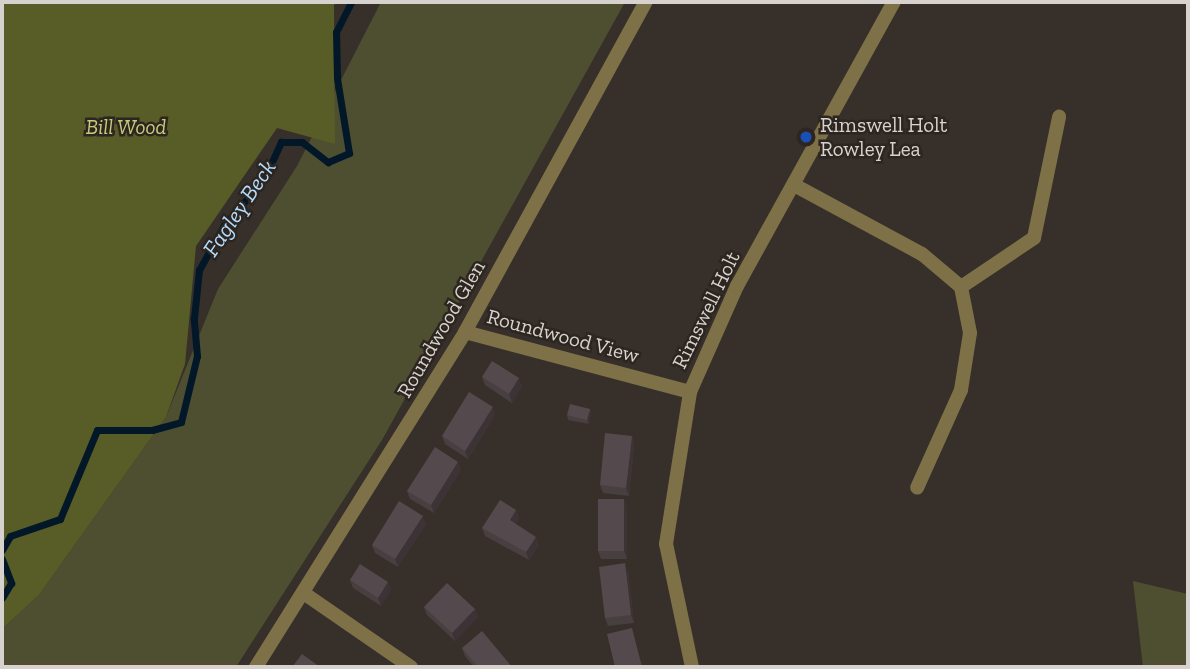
<!DOCTYPE html>
<html>
<head>
<meta charset="utf-8">
<style>
	body { margin:0 }
	#map { position:relative; width:1190px; height:669px; overflow:hidden; background:#37302a; font-family:"Zilla Slab",serif }
	div>[style] { position:absolute }
	.green>* { inset:0; background:#4d4f30 }
	.forest>* { inset:0; background:#585c27 }
	.stream>* { height:7px; margin:-3.5px; padding:0 3.5px; transform-origin:3.5px; border-radius:3.5px; background:#021728 }
	.minor>* { height:14px; margin:-7px; padding:0 7px; transform-origin:7px; border-radius:7px; background:#7e7148 }
	.wall>* { inset:0; background:#483f41 }
	.shaded-wall>* { inset:0; background:#3b3335 }
	.building>* { inset:0; background:#54494c }
	.dots>* { width:19px; height:19px; translate:-50% -50%; box-sizing:border-box; border:4px solid #2d2620; border-radius:50% }
	span { translate:-50% -50%; white-space:nowrap; text-align:center; line-height:1.15; -webkit-text-stroke:5px #2d2620; paint-order:stroke }
	.poi-label { font-size:21px; color:#d7d2ce }
	.left { translate:0 -50%; text-align:left }
	.park-label { font-size:21px; color:#c5cb79; font-style:italic }
	.street-label { font-size:21px; color:#d7d2ce }
	.water-label { font-size:23px; color:#b4dbfd; font-style:italic }
	.frame { position:absolute; inset:0; border:4px solid #d7d2ce; pointer-events:none }
</style>
</head>
<body>
<div id="map">
	<div class="green">
		<i style="clip-path:polygon(381px 2px,625px 2px,382px 440px,236px 667px,2px 667px,2px 629px,39px 595px,166px 417px,218px 289px,297px 166px)"></i>
		<i style="clip-path:polygon(1133px 581px,1188px 594px,1188px 667px,1143px 667px)"></i>
	</div>
	<div class="forest">
		<i style="clip-path:polygon(2px 2px,338px 2px,334px 5px,335px 144px,277px 128px,196px 246px,185px 364px,166px 417px,39px 595px,2px 629px)"></i>
	</div>
	<div class="stream">
		<i style="left:2px;top:550px;width:16px;rotate:-60deg"></i>
		<i style="left:10px;top:536px;width:53px;rotate:-18.8deg"></i>
		<i style="left:60px;top:519px;width:96px;rotate:-67.4deg"></i>
		<i style="left:97px;top:430px;width:55px"></i>
		<i style="left:152px;top:430px;width:30px;rotate:-15deg"></i>
		<i style="left:181px;top:422px;width:68px;rotate:-76.4deg"></i>
		<i style="left:197px;top:356px;width:38px;rotate:-95deg"></i>
		<i style="left:194px;top:318px;width:48px;rotate:-84.1deg"></i>
		<i style="left:199px;top:270px;width:51px;rotate:-60.9deg"></i>
		<i style="left:224px;top:225px;width:61px;rotate:-49deg"></i>
		<i style="left:264px;top:179px;width:41px;rotate:-65.3deg"></i>
		<i style="left:281px;top:142px;width:21px"></i>
		<i style="left:302px;top:142px;width:33px;rotate:38deg"></i>
		<i style="left:328px;top:162px;width:23px;rotate:-23deg"></i>
		<i style="left:349px;top:153px;width:76px;rotate:-99.1deg"></i>
		<i style="left:337px;top:78px;width:46px;rotate:-91.2deg"></i>
		<i style="left:336px;top:32px;width:34px;rotate:-63deg"></i>
		<i style="left:2px;top:559px;width:26px;rotate:69deg"></i>
		<i style="left:11px;top:583px;width:17px;rotate:121deg"></i>
	</div>
	<div class="minor">
		<i style="left:796px;top:186px;width:143px;rotate:28.4deg"></i>
		<i style="left:922px;top:254px;width:51px;rotate:40.2deg"></i>
		<i style="left:961px;top:287px;width:47px;rotate:78.9deg"></i>
		<i style="left:970px;top:333px;width:58px;rotate:99deg"></i>
		<i style="left:961px;top:390px;width:107px;rotate:114.2deg"></i>
		<i style="left:961px;top:287px;width:88px;rotate:-33.9deg"></i>
		<i style="left:1034px;top:238px;width:124px;rotate:-78.3deg"></i>
		<i style="left:465px;top:332px;width:233px;rotate:14.9deg"></i>
		<i style="left:305px;top:594px;width:129px;rotate:34.6deg"></i>
		<i style="left:256px;top:667px;width:395px;rotate:-58deg"></i>
		<i style="left:465px;top:332px;width:376px;rotate:-61.3deg"></i>
		<i style="left:692px;top:667px;width:126px;rotate:-101.9deg"></i>
		<i style="left:666px;top:544px;width:154px;rotate:-81deg"></i>
		<i style="left:690px;top:392px;width:116px;rotate:-66.1deg"></i>
		<i style="left:737px;top:286px;width:325px;rotate:-61.1deg"></i>
	</div>
	<div class="wall">
		<i style="clip-path:polygon(482px 377px,522px 386px,512px 403px,485px 385px)"></i>
		<i style="clip-path:polygon(590px 409px,591px 413px,589px 424px,568px 420px,567px 415px)"></i>
		<i style="clip-path:polygon(495px 415px,468px 459px,445px 444px,442px 436px)"></i>
		<i style="clip-path:polygon(632px 436px,634px 444px,629px 496px,603px 493px,600px 485px)"></i>
		<i style="clip-path:polygon(461px 470px,434px 513px,410px 499px,407px 491px)"></i>
		<i style="clip-path:polygon(627px 507px,627px 559px,601px 559px,598px 551px)"></i>
		<i style="clip-path:polygon(516px 510px,519px 518px,515px 524px,539px 545px,529px 560px,485px 536px,482px 528px)"></i>
		<i style="clip-path:polygon(426px 524px,398px 567px,375px 553px,372px 545px)"></i>
		<i style="clip-path:polygon(628px 571px,634px 623px,608px 626px,605px 618px)"></i>
		<i style="clip-path:polygon(350px 580px,391px 590px,381px 606px,353px 588px)"></i>
		<i style="clip-path:polygon(424px 607px,475px 609px,478px 617px,455px 641px,427px 615px)"></i>
		<i style="clip-path:polygon(462px 648px,512px 667px,474px 667px,465px 656px)"></i>
	</div>
	<div class="shaded-wall">
		<i style="clip-path:polygon(519px 378px,522px 386px,512px 403px,509px 394px)"></i>
		<i style="clip-path:polygon(493px 407px,495px 415px,468px 459px,465px 451px)"></i>
		<i style="clip-path:polygon(590px 409px,591px 413px,589px 424px,587px 420px)"></i>
		<i style="clip-path:polygon(632px 436px,634px 444px,629px 496px,626px 488px)"></i>
		<i style="clip-path:polygon(458px 462px,461px 470px,434px 513px,431px 505px)"></i>
		<i style="clip-path:polygon(624px 499px,627px 507px,627px 559px,624px 551px)"></i>
		<i style="clip-path:polygon(516px 510px,519px 518px,513px 528px,510px 520px)"></i>
		<i style="clip-path:polygon(423px 516px,426px 524px,398px 567px,395px 559px)"></i>
		<i style="clip-path:polygon(536px 537px,539px 545px,529px 560px,526px 552px)"></i>
		<i style="clip-path:polygon(625px 563px,628px 571px,634px 623px,631px 615px)"></i>
		<i style="clip-path:polygon(388px 582px,391px 590px,381px 606px,378px 598px)"></i>
		<i style="clip-path:polygon(475px 609px,478px 617px,455px 641px,452px 633px)"></i>
	</div>
	<div class="building">
		<i style="clip-path:polygon(492px 361px,519px 378px,509px 394px,482px 377px)"></i>
		<i style="clip-path:polygon(469px 392px,493px 407px,465px 451px,442px 436px)"></i>
		<i style="clip-path:polygon(570px 404px,590px 409px,587px 420px,567px 415px)"></i>
		<i style="clip-path:polygon(605px 433px,632px 436px,626px 488px,600px 485px)"></i>
		<i style="clip-path:polygon(435px 447px,458px 462px,431px 505px,407px 491px)"></i>
		<i style="clip-path:polygon(598px 499px,624px 499px,624px 551px,598px 551px)"></i>
		<i style="clip-path:polygon(500px 500px,516px 510px,510px 520px,536px 537px,526px 552px,482px 528px)"></i>
		<i style="clip-path:polygon(399px 501px,423px 516px,395px 559px,372px 545px)"></i>
		<i style="clip-path:polygon(625px 563px,631px 615px,605px 618px,599px 567px)"></i>
		<i style="clip-path:polygon(360px 564px,388px 582px,378px 598px,350px 580px)"></i>
		<i style="clip-path:polygon(447px 583px,475px 609px,452px 633px,424px 607px)"></i>
		<i style="clip-path:polygon(632px 628px,642px 667px,615px 667px,607px 634px)"></i>
		<i style="clip-path:polygon(482px 631px,512px 667px,478px 667px,462px 648px)"></i>
		<i style="clip-path:polygon(302px 654px,320px 667px,292px 667px)"></i>
	</div>
	<div class="dots">
		<i style="left:806px;top:137px;background:#1a4fb4"></i>
	</div>
	<div class="poi-label">
		<span class="left" style="left:820px;top:137px">Rimswell Holt<br>Rowley Lea</span>
	</div>
	<div class="park-label">
		<span style="left:126px;top:127px">Bill Wood</span>
	</div>
	<div class="street-label">
		<span style="left:706px;top:310px;rotate:-64deg">Rimswell Holt</span>
		<span style="left:441px;top:329px;rotate:-60deg">Roundwood Glen</span>
		<span style="left:563px;top:336px;rotate:15deg">Roundwood View</span>
	</div>
	<div class="water-label">
		<span style="left:239px;top:208px;rotate:-56deg">Fagley Beck</span>
	</div>
	<div class="frame"></div>
</div>
</body>
</html>
